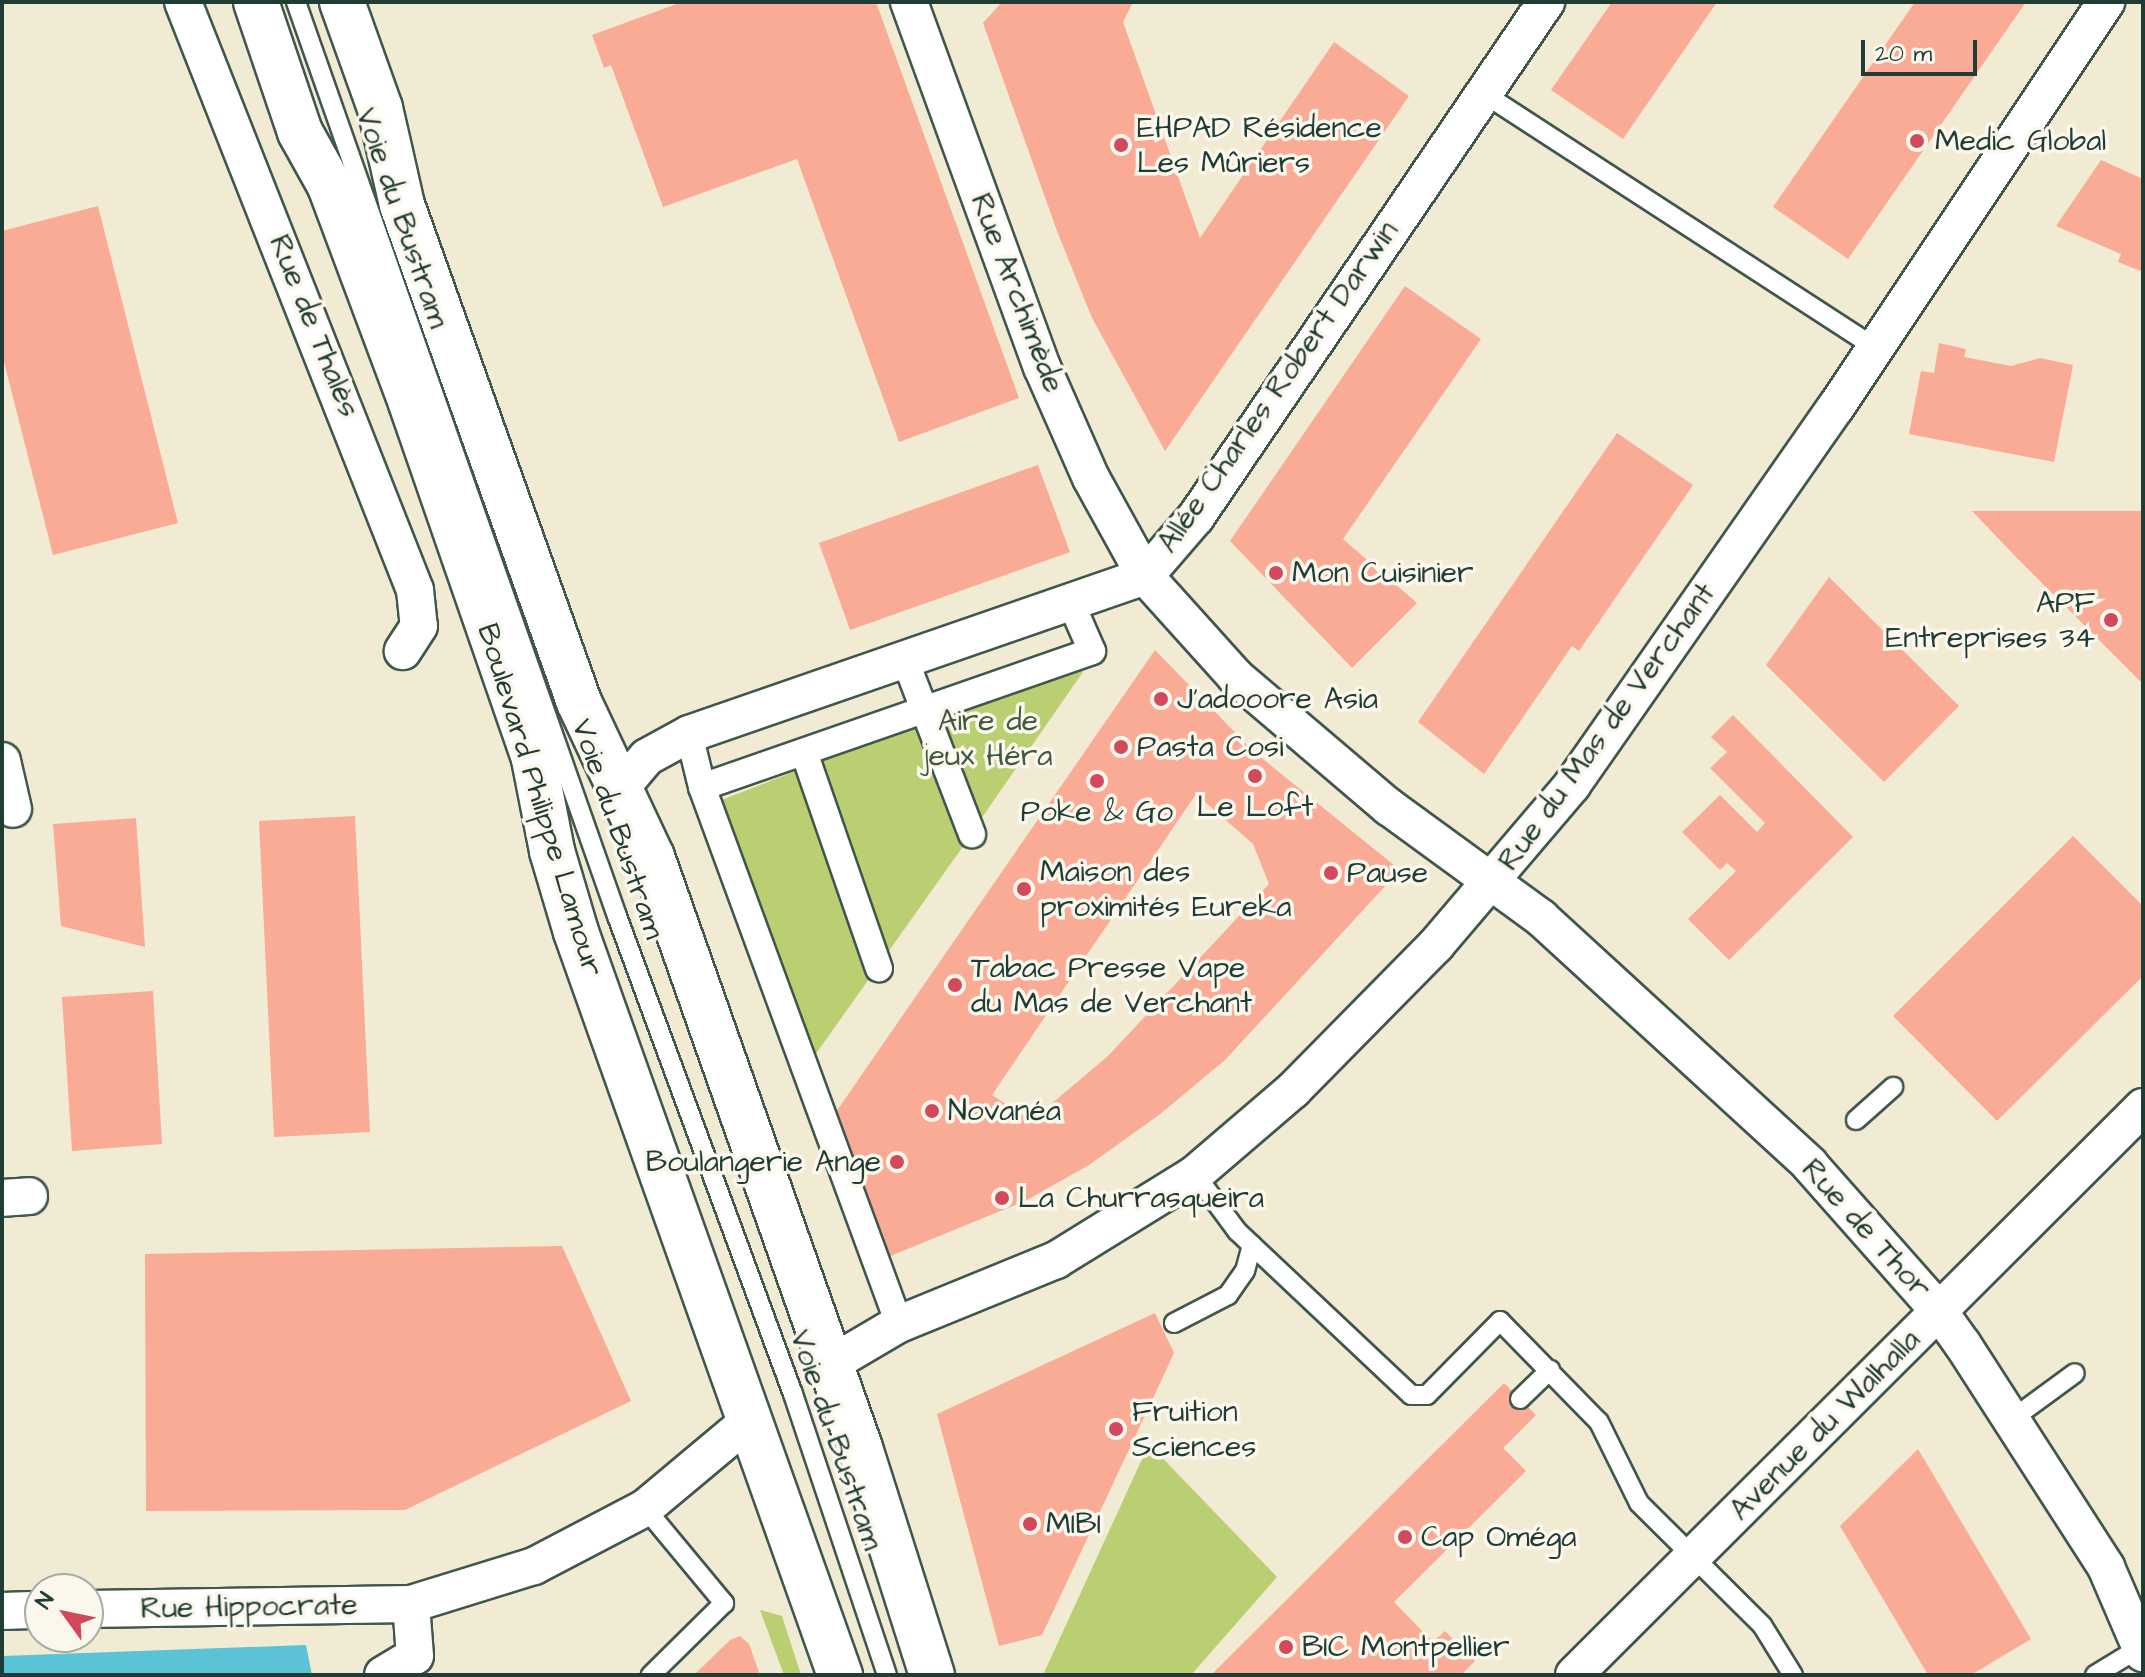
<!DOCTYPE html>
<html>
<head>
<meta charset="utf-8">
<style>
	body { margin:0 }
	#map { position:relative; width:2145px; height:1677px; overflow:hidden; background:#f2ebd3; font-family:"Architects Daughter",sans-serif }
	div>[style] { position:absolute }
	.green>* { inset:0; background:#bace72 }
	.water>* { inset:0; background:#5ac4d6 }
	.building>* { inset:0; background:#faab95 }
	.roads { filter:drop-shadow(2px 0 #3f574c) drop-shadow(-2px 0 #3f574c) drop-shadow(0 2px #3f574c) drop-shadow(0 -2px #3f574c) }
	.service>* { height:18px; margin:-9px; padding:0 9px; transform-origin:9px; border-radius:9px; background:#fff }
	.pedestrian>* { height:26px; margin:-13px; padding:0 13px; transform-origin:13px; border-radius:13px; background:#fff }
	.minor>* { height:36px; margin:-18px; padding:0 18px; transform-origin:18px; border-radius:18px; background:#fff }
	.primary>* { height:44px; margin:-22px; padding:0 22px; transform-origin:22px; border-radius:22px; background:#fff }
	.dots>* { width:22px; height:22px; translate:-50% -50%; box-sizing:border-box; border:4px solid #fbf7ec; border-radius:50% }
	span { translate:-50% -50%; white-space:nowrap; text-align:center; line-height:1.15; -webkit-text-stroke:7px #fbf7ec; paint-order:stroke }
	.poi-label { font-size:30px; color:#1f3d34 }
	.left { translate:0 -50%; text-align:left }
	.right { translate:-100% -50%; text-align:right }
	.street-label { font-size:30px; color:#1f3d34 }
	.park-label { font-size:30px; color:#3e5a40 }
	.frame { position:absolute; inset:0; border:4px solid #1f3d34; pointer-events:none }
	.north { position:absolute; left:24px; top:1573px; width:80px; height:80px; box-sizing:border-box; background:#fbf7ec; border:2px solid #a3ada2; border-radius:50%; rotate:303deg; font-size:22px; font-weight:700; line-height:32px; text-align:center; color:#1f3d34 }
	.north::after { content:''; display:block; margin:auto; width:28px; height:36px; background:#d1495b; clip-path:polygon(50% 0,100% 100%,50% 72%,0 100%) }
	.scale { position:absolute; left:1861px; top:40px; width:116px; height:36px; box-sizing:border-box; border:4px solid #1f3d34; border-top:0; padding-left:10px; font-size:24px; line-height:28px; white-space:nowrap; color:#1f3d34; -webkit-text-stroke:6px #fbf7ec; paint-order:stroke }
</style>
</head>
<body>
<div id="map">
	<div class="green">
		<i style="clip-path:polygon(1077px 662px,1083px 672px,976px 826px,936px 714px)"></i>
		<i style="clip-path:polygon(916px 724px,964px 845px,808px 1065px,719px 801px)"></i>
		<i style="clip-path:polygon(1149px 1444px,1277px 1577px,1191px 1675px,1043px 1675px)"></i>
		<i style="clip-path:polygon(760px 1610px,782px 1616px,801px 1675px,784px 1675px)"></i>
	</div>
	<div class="water">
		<i style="clip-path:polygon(306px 1645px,312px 1675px,2px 1675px,2px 1656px)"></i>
	</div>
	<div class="building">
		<i style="clip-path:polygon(682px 2px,876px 2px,1019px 398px,899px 442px,797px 159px,663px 207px,611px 65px,604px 68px,592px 35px)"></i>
		<i style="clip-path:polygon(1002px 2px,1133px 2px,1123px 22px,1200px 238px,1334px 42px,1409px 96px,1165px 451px,1092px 318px,1057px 231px,983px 23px)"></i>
		<i style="clip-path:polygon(1612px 2px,1717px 2px,1623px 139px,1551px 90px)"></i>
		<i style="clip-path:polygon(1915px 2px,2026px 2px,1848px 259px,1773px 207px)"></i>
		<i style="clip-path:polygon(2101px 160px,2143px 179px,2143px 272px,2118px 262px,2121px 254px,2056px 226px)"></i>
		<i style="clip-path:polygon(98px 206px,178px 523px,53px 555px,2px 354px,2px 231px)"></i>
		<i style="clip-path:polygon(1405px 286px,1481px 339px,1343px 539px,1417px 603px,1352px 668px,1230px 541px)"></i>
		<i style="clip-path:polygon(1939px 343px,1966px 349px,1964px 357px,2011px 366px,2040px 358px,2073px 365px,2054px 462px,1909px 434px,1921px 371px,1934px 373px)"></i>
		<i style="clip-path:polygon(1617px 433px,1693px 485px,1579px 651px,1572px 646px,1484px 774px,1418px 722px)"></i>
		<i style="clip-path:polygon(1038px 465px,1070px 552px,850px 630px,819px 543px)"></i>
		<i style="clip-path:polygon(1972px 511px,2143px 511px,2143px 684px,2016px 557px)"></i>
		<i style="clip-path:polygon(1829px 577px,1959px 706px,1884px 782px,1766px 665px)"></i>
		<i style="clip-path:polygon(evenodd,1155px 650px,1253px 751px,1400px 870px,1225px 1060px,1159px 1115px,1089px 1165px,1025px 1201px,888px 1257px,836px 1112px,1155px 650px,1196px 794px,1253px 844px,1269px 884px,1108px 1056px,1031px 1121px,992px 1095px,1196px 794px)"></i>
		<i style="clip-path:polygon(1733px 715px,1853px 837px,1729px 960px,1688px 919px,1736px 871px,1727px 863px,1720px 870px,1682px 832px,1720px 795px,1757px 832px,1765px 823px,1710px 768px,1727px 752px,1711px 737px)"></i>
		<i style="clip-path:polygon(355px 816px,370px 1132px,274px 1137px,259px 821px)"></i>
		<i style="clip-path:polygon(136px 818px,145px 947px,61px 926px,53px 824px)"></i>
		<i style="clip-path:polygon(2073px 836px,2143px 906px,2143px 976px,1997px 1121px,1893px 1016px)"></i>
		<i style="clip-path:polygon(153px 991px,162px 1144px,72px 1151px,62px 997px)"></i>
		<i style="clip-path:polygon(562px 1246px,631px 1401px,405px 1510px,146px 1511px,145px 1254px)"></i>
		<i style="clip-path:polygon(1155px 1313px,1174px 1353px,1149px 1407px,1042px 1635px,999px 1646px,937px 1414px)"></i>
		<i style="clip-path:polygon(1504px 1383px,1536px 1415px,1503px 1448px,1526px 1471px,1394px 1602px,1433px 1642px,1445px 1631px,1475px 1661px,1461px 1675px,1211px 1675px)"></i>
		<i style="clip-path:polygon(1918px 1449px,2031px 1639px,1971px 1675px,1928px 1675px,1840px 1526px)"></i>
		<i style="clip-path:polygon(740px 1636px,749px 1644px,760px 1675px,694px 1675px,730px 1640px)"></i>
	</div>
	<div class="roads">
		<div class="service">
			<i style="left:296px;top:2px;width:969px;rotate:70.65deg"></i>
			<i style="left:617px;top:916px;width:509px;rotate:69.79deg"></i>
			<i style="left:793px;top:1394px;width:296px;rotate:71.5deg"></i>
			<i style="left:1483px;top:93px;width:468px;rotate:33deg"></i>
			<i style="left:1856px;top:1120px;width:50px;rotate:-41.7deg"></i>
			<i style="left:1195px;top:1174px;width:71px;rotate:53.6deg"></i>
			<i style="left:1237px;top:1231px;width:239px;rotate:43.3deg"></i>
			<i style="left:1411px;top:1395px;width:16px"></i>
			<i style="left:1427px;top:1395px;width:104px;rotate:-45.4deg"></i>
			<i style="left:1500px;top:1321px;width:141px;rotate:45.6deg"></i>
			<i style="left:1599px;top:1422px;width:90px;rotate:63.7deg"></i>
			<i style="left:1639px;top:1503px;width:173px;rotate:44.8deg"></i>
			<i style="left:1762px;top:1625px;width:59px;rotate:58.2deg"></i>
			<i style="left:1174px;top:1323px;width:61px;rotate:-27.4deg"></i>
			<i style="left:1228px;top:1295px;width:29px;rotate:-55deg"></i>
			<i style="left:1245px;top:1271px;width:27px;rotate:-75deg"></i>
			<i style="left:1520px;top:1399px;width:42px;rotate:-44deg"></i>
			<i style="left:2011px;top:1420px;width:79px;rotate:-36.3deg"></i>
			<i style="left:645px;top:1508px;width:124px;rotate:50.3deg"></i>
			<i style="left:724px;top:1603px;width:103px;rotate:135.4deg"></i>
			<i style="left:2095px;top:1675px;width:54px;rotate:-31.3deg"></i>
		</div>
		<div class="pedestrian">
			<i style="left:904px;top:657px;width:190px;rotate:69deg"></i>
			<i style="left:689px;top:734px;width:55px;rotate:76.2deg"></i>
			<i style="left:702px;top:787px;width:572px;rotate:69.85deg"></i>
			<i style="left:804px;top:752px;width:229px;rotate:70.9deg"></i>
			<i style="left:702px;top:787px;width:413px;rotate:-19.2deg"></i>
			<i style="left:1092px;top:651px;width:52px;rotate:-113.6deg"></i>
		</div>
		<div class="minor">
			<i style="left:183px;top:2px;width:632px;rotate:68.47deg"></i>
			<i style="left:415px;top:590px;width:36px;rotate:84deg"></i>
			<i style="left:419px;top:626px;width:30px;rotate:123deg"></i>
			<i style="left:909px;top:2px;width:388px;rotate:70deg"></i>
			<i style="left:1042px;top:367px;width:121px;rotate:66.2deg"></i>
			<i style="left:1091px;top:478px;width:112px;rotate:61.1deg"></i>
			<i style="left:1145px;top:576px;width:136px;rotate:48deg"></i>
			<i style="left:1236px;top:677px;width:201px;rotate:40.4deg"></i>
			<i style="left:1389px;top:807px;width:188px;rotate:36.1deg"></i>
			<i style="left:1541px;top:918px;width:364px;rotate:42.5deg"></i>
			<i style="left:1809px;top:1164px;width:195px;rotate:48.5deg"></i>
			<i style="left:1938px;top:1310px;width:43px;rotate:54.5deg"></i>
			<i style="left:1963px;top:1345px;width:264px;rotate:57.2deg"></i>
			<i style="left:2106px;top:1567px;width:94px;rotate:66.7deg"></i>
			<i style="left:2px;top:761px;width:49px;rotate:77.1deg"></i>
			<i style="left:619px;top:790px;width:43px;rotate:-49.7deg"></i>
			<i style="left:647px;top:757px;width:48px;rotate:-28.7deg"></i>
			<i style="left:689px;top:734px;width:483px;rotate:-19.1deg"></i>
			<i style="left:1145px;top:576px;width:78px;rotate:-49.2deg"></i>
			<i style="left:1196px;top:517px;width:623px;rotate:-55.8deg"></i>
			<i style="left:2px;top:1198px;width:27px;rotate:-4deg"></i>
			<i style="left:833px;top:1369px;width:14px;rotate:-54deg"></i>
			<i style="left:841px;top:1358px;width:67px;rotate:-30.4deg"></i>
			<i style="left:899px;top:1324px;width:170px;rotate:-22.2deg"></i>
			<i style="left:1056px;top:1260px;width:163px;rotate:-31.7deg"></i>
			<i style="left:1195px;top:1174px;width:129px;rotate:-40.6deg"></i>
			<i style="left:1293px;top:1090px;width:204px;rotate:-45.4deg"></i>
			<i style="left:1436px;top:945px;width:210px;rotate:-49.6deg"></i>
			<i style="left:1572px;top:785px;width:461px;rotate:-55.1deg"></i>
			<i style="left:1836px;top:407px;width:487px;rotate:-56.3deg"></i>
			<i style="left:88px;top:1609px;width:323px;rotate:-0.9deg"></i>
			<i style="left:2px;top:1611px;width:38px;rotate:-2deg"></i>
			<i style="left:383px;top:1675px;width:37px;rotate:-31deg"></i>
			<i style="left:415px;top:1656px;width:52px;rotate:-94.4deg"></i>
			<i style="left:411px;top:1604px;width:129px;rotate:-17.2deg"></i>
			<i style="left:534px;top:1566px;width:125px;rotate:-27.6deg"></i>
			<i style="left:645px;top:1508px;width:134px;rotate:-39.9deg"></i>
			<i style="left:1574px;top:1675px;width:804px;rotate:-44.95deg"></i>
		</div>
		<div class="primary">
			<i style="left:256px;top:2px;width:137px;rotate:71.3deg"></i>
			<i style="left:300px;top:132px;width:62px;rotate:60.9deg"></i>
			<i style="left:330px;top:186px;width:232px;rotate:69.5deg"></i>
			<i style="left:411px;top:403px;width:377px;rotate:70.9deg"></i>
			<i style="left:534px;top:759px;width:94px;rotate:78.9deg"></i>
			<i style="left:552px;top:851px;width:84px;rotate:73.5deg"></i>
			<i style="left:576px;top:932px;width:789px;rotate:70.44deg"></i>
			<i style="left:342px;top:2px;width:113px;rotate:70.3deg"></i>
			<i style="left:380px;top:108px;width:99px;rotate:77.2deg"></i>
			<i style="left:402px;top:205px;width:528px;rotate:70.4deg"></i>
			<i style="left:579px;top:702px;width:171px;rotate:64.8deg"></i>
			<i style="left:652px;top:857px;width:627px;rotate:70.61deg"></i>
			<i style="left:860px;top:1448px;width:238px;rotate:72.4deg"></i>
		</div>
	</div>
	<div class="dots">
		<i style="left:1917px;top:141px;background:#d1495b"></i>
		<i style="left:1121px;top:145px;background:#d1495b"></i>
		<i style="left:1276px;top:573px;background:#d1495b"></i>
		<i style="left:2111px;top:620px;background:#d1495b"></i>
		<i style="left:1161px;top:699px;background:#d1495b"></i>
		<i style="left:1121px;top:747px;background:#d1495b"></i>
		<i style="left:1255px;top:776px;background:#d1495b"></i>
		<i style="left:1097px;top:781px;background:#d1495b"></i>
		<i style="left:1331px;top:873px;background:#d1495b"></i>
		<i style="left:1024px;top:889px;background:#d1495b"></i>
		<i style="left:955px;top:985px;background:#d1495b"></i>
		<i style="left:932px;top:1111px;background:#d1495b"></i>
		<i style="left:897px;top:1162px;background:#d1495b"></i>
		<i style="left:1002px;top:1198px;background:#d1495b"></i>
		<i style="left:1116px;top:1429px;background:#d1495b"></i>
		<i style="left:1030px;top:1524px;background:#d1495b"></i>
		<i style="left:1405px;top:1537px;background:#d1495b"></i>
		<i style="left:1286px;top:1647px;background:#d1495b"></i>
	</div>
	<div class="poi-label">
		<span class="left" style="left:1137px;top:145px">EHPAD Résidence<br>Les Mûriers</span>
		<span class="left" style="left:1935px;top:141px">Medic Global</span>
		<span class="left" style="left:1292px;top:573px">Mon Cuisinier</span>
		<span class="right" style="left:2095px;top:620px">APF<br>Entreprises 34</span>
		<span class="left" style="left:1177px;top:699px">J'adooore Asia</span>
		<span class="left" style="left:1137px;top:747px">Pasta Cosi</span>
		<span style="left:1255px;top:807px">Le Loft</span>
		<span style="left:1097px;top:812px">Poke &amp; Go</span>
		<span class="left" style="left:1040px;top:889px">Maison des<br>proximités Eureka</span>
		<span class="left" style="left:1347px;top:873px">Pause</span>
		<span class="left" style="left:971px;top:985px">Tabac Presse Vape<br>du Mas de Verchant</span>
		<span class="left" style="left:948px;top:1111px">Novanéa</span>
		<span class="right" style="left:881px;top:1162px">Boulangerie Ange</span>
		<span class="left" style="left:1018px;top:1198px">La Churrasqueira</span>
		<span class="left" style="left:1132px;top:1429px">Fruition<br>Sciences</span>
		<span class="left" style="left:1046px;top:1524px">MIBI</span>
		<span class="left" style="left:1421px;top:1537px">Cap Oméga</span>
		<span class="left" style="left:1302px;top:1647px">BIC Montpellier</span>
	</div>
	<div class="street-label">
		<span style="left:402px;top:218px;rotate:71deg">Voie du Bustram</span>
		<span style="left:1017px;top:293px;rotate:69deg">Rue Archimède</span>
		<span style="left:314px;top:326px;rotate:68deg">Rue de Thalès</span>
		<span style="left:1278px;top:387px;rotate:-55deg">Allée Charles Robert Darwin</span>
		<span style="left:1607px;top:727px;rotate:-54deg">Rue du Mas de Verchant</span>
		<span style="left:540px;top:800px;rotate:73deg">Boulevard Philippe Lamour</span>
		<span style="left:618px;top:829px;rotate:71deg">Voie du Bustram</span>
		<span style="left:1866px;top:1229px;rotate:48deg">Rue de Thor</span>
		<span style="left:1825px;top:1425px;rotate:-45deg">Avenue du Walhalla</span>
		<span style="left:836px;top:1440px;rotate:71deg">Voie du Bustram</span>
		<span style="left:249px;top:1607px;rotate:-1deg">Rue Hippocrate</span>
	</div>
	<div class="park-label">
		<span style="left:988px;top:738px">Aire de<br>jeux Héra</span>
	</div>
	<div class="frame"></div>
	<div class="north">N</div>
	<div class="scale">20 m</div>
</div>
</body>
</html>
